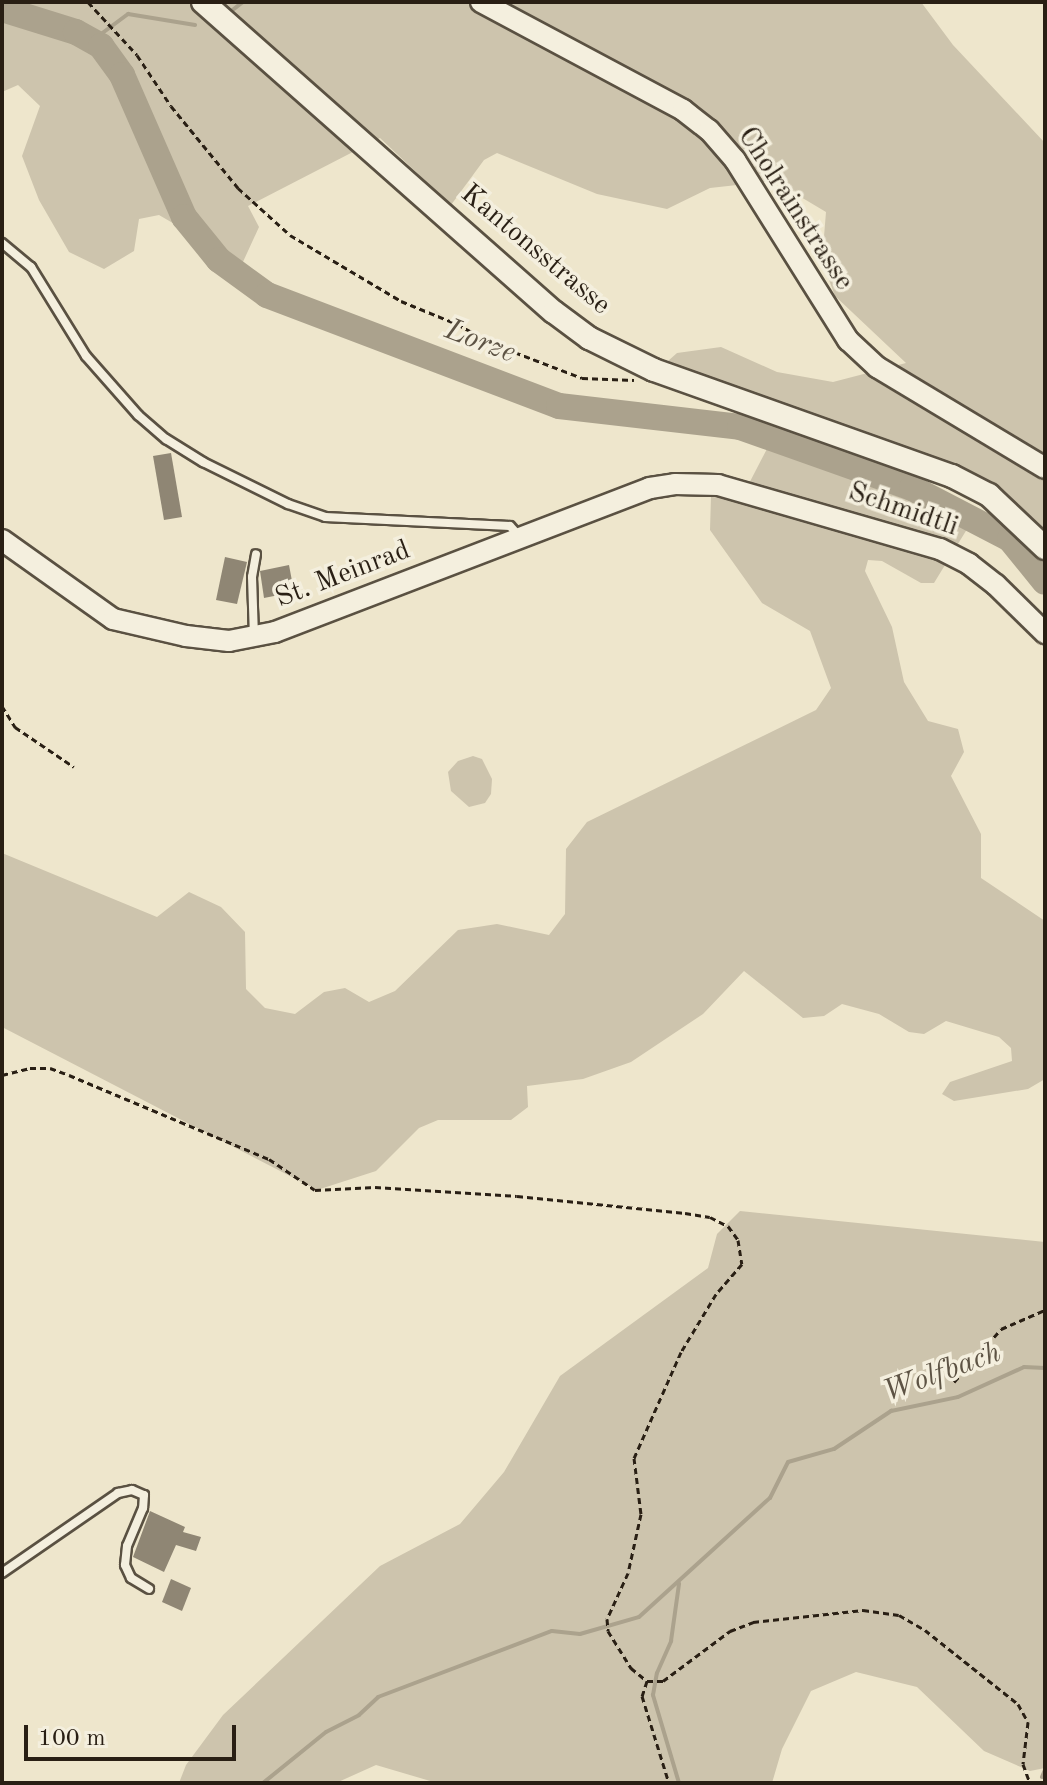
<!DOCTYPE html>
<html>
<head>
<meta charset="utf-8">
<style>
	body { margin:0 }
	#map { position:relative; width:1047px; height:1785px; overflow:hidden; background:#eee6cc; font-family:"Old Standard TT",serif }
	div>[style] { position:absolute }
	.green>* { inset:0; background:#cdc4ad }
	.stream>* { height:4px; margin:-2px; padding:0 2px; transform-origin:2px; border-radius:2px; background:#aba28d }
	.river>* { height:26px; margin:-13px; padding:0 13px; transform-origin:13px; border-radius:13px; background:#aba28d }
	.building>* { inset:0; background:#8f8674 }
	.path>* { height:3px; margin-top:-1.5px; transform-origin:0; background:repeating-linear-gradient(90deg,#291f14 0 6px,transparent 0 10px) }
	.roads { filter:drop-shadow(2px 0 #5a5142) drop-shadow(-2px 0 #5a5142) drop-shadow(0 2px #5a5142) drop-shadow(0 -2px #5a5142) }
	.service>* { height:8px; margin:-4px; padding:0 4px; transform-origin:4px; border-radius:4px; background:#f4efde }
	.tertiary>* { height:20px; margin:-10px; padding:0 10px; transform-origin:10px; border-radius:10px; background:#f4efde }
	.secondary>* { height:22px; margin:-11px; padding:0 11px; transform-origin:11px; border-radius:11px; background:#f4efde }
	span { translate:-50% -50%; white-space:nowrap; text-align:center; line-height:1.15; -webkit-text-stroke:7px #f4efde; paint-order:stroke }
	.street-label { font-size:28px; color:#291f14 }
	.water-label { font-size:30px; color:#5d5344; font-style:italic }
	.frame { position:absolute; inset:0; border:4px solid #291f14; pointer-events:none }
	.scale { position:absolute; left:24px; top:1725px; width:212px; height:36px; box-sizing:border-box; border:4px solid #291f14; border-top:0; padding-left:10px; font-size:24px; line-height:28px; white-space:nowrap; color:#291f14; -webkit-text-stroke:6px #f4efde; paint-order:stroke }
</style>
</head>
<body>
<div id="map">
	<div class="green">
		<i style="clip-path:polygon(2px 2px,921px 2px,953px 45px,1045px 143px,1045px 533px,668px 361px,677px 353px,721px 347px,777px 372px,833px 382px,906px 363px,835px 296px,822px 261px,826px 212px,774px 181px,710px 188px,667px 209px,597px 194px,497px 153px,484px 160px,451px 205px,380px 138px,248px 206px,259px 227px,242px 264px,217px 242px,183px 229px,159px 215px,139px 219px,134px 251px,104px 269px,69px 252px,39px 200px,22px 156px,40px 106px,18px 85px,2px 92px)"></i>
		<i style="clip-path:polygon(771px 441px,972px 521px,934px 583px,921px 583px,882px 561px,868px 560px,865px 571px,892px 627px,904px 682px,928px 721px,958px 729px,964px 752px,951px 776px,981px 834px,981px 878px,1045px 921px,1045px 1079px,1028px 1089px,954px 1101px,942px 1094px,950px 1082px,1012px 1061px,1011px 1048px,999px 1037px,946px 1021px,924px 1034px,909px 1032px,879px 1014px,842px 1004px,824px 1016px,803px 1018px,744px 971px,703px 1014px,631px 1062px,583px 1079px,527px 1086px,528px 1107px,511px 1120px,438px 1120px,419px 1128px,376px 1171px,317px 1190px,2px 1027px,2px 853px,157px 917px,189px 892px,221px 907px,245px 932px,246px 989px,265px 1008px,295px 1014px,324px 992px,345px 988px,369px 1002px,395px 991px,458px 930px,497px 924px,549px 935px,565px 914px,566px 849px,587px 822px,816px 710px,831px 688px,810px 631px,762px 603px,710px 530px,711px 497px,741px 499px)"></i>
		<i style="clip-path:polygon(473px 756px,482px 759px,492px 779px,491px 794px,485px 803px,469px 807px,451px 791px,448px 772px,458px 761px)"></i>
		<i style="clip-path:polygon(740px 1211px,1045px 1242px,1045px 1768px,1030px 1771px,984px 1751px,917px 1687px,856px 1672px,811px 1691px,782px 1749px,772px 1783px,437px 1783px,376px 1765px,336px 1783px,179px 1783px,186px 1765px,223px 1715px,380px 1566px,460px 1524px,504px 1472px,560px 1376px,708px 1268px,717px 1234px)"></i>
	</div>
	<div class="stream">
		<i style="left:230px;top:12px;width:16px;rotate:-38deg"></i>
		<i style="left:93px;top:40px;width:44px;rotate:-36.6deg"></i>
		<i style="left:128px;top:14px;width:68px;rotate:9.3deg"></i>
		<i style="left:1045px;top:1399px;width:8px;rotate:90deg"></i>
		<i style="left:1042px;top:1777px;width:8px;rotate:-67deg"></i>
		<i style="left:263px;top:1783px;width:81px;rotate:-39deg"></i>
		<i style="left:326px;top:1732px;width:37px;rotate:-27deg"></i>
		<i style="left:359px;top:1715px;width:26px;rotate:-43deg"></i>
		<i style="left:378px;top:1697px;width:186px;rotate:-20.8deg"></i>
		<i style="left:552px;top:1631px;width:28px;rotate:6deg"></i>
		<i style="left:580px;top:1634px;width:61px;rotate:-16.1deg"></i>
		<i style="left:639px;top:1617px;width:177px;rotate:-42.3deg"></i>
		<i style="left:770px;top:1498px;width:40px;rotate:-63.4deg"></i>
		<i style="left:788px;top:1462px;width:48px;rotate:-15.8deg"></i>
		<i style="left:834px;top:1449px;width:69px;rotate:-33.7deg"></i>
		<i style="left:891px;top:1411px;width:68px;rotate:-11.8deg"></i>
		<i style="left:958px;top:1397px;width:72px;rotate:-24.4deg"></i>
		<i style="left:1024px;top:1367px;width:21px;rotate:3deg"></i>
		<i style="left:679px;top:1783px;width:92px;rotate:-106.5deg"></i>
		<i style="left:653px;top:1695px;width:22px;rotate:-80deg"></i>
		<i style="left:657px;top:1673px;width:35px;rotate:-66deg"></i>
		<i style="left:671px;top:1641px;width:58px;rotate:-82deg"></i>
	</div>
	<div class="river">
		<i style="left:2px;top:9px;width:77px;rotate:17.3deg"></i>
		<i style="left:76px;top:32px;width:29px;rotate:29deg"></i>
		<i style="left:101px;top:46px;width:36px;rotate:54deg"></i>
		<i style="left:122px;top:75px;width:155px;rotate:66.4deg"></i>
		<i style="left:184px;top:217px;width:55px;rotate:50.9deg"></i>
		<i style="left:219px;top:260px;width:59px;rotate:36.1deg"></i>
		<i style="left:267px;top:295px;width:312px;rotate:20.8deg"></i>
		<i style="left:559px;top:406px;width:182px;rotate:6.6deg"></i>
		<i style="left:740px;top:427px;width:182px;rotate:19.5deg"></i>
		<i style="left:912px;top:488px;width:110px;rotate:27.5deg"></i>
		<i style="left:1010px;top:539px;width:55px;rotate:50.9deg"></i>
	</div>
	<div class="building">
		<i style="clip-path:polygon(171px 453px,182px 517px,164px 520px,153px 456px)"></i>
		<i style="clip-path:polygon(225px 557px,247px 562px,237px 604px,216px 600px)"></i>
		<i style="clip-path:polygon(289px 565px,294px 592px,264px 598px,260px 571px)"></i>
		<i style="clip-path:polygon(150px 1511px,185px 1527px,183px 1532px,201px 1537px,196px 1551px,176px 1545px,164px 1572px,133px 1557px)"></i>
		<i style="clip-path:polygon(171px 1579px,191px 1588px,182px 1611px,162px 1602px)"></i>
	</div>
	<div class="path">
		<i style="left:88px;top:2px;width:72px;rotate:47.2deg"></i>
		<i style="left:137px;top:55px;width:61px;rotate:56.3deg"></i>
		<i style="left:171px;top:106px;width:106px;rotate:50.7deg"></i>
		<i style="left:238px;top:188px;width:70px;rotate:42.1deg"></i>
		<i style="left:290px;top:235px;width:129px;rotate:30.7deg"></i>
		<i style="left:401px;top:301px;width:61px;rotate:22.3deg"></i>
		<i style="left:457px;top:324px;width:44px;rotate:28.3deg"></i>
		<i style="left:496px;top:345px;width:92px;rotate:21deg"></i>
		<i style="left:582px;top:378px;width:52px;rotate:2.2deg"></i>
		<i style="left:2px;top:706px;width:25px;rotate:58deg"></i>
		<i style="left:15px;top:727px;width:71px;rotate:34.1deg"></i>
		<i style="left:2px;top:1075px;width:29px;rotate:-14deg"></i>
		<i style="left:30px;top:1068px;width:20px"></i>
		<i style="left:50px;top:1068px;width:20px;rotate:20deg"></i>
		<i style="left:69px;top:1075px;width:217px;rotate:22.8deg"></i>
		<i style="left:269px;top:1159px;width:55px;rotate:34deg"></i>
		<i style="left:315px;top:1190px;width:60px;rotate:-2.9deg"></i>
		<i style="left:375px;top:1187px;width:142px;rotate:3.6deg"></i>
		<i style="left:517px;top:1196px;width:169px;rotate:5.8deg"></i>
		<i style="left:685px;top:1213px;width:25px;rotate:9deg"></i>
		<i style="left:710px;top:1217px;width:20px;rotate:27deg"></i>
		<i style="left:728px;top:1226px;width:17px;rotate:54deg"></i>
		<i style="left:738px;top:1240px;width:24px;rotate:81deg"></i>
		<i style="left:742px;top:1264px;width:40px;rotate:131deg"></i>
		<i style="left:716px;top:1294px;width:68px;rotate:121.1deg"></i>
		<i style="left:681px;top:1352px;width:116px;rotate:113.9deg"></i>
		<i style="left:634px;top:1458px;width:56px;rotate:82.9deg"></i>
		<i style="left:641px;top:1514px;width:60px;rotate:102.4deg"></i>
		<i style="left:628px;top:1573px;width:51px;rotate:114.5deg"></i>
		<i style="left:607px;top:1619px;width:12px;rotate:85deg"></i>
		<i style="left:608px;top:1631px;width:44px;rotate:58.1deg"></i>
		<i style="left:631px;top:1668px;width:21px;rotate:39deg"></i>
		<i style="left:647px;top:1681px;width:16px"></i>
		<i style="left:663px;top:1681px;width:84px;rotate:-36.7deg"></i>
		<i style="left:730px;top:1631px;width:25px;rotate:-21deg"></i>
		<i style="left:753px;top:1622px;width:111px;rotate:-6.2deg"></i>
		<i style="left:863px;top:1610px;width:36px;rotate:8deg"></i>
		<i style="left:899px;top:1615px;width:30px;rotate:30deg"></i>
		<i style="left:925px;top:1630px;width:119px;rotate:38.5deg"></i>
		<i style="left:1018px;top:1704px;width:21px;rotate:61deg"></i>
		<i style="left:1028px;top:1722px;width:42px;rotate:96.8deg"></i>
		<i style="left:1023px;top:1764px;width:20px;rotate:70deg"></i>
		<i style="left:954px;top:1382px;width:71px;rotate:-48.4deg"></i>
		<i style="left:1001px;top:1329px;width:48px;rotate:-23.4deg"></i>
		<i style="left:647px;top:1681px;width:16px;rotate:108deg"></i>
		<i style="left:642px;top:1696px;width:91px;rotate:72.8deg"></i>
	</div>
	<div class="roads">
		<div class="service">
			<i style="left:2px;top:243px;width:38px;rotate:40deg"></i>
			<i style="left:31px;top:267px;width:105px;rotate:58.3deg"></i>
			<i style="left:86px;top:356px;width:79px;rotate:48.6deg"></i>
			<i style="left:138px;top:415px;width:37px;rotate:41deg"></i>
			<i style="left:166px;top:439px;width:44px;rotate:31.9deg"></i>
			<i style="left:203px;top:462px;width:95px;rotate:26.3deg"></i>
			<i style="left:288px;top:504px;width:39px;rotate:19deg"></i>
			<i style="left:325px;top:517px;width:185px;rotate:2.8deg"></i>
			<i style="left:510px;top:526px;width:13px;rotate:48deg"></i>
			<i style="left:254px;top:637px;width:60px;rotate:-91.9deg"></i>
			<i style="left:252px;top:577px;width:23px;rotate:-80deg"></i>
			<i style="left:2px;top:1573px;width:141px;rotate:-34.6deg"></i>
			<i style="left:118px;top:1493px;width:14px;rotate:-12deg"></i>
			<i style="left:132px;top:1490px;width:13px;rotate:23deg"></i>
			<i style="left:144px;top:1495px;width:13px;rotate:94deg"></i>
			<i style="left:143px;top:1508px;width:41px;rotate:112.8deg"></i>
			<i style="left:127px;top:1546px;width:19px;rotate:96deg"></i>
			<i style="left:125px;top:1565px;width:14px;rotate:65deg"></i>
			<i style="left:131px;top:1578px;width:21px;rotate:31deg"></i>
		</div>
		<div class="tertiary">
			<i style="left:481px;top:2px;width:229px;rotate:28.1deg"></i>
			<i style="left:683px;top:110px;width:33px;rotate:38deg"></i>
			<i style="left:709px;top:130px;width:40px;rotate:49deg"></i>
			<i style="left:735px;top:160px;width:213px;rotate:57.9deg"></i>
			<i style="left:848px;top:340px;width:40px;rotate:43deg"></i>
			<i style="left:877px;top:367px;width:196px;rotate:31deg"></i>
			<i style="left:2px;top:540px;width:136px;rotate:35.4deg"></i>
			<i style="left:113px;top:619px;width:75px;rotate:13.1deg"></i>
			<i style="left:186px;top:636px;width:43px;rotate:6.6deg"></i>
			<i style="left:229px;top:641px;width:47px;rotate:-11.1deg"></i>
			<i style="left:275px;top:632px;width:402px;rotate:-21deg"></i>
			<i style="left:650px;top:488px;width:25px;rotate:-9deg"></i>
			<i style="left:675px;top:484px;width:43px;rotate:1.3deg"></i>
			<i style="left:718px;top:485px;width:231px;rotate:16.1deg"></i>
			<i style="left:940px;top:549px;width:33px;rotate:27deg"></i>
			<i style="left:969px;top:564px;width:34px;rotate:38deg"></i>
			<i style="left:996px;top:585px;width:69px;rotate:44.4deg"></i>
		</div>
		<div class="secondary">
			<i style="left:203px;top:2px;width:468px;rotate:41.5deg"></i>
			<i style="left:554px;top:312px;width:44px;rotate:36.6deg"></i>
			<i style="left:589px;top:338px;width:72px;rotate:26.2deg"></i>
			<i style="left:654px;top:370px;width:316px;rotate:19.6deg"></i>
			<i style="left:952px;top:476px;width:42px;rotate:27.2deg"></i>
			<i style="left:989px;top:495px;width:77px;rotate:43.4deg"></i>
		</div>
	</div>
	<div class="street-label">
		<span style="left:795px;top:209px;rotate:57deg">Cholrainstrasse</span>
		<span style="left:535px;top:250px;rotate:40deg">Kantonsstrasse</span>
		<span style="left:903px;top:510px;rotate:19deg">Schmidtli</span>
		<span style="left:343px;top:575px;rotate:-21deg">St. Meinrad</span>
	</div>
	<div class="water-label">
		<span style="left:480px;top:342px;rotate:21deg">Lorze</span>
		<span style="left:942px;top:1373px;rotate:-20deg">Wolfbach</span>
	</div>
	<div class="frame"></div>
	<div class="scale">100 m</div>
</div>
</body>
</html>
